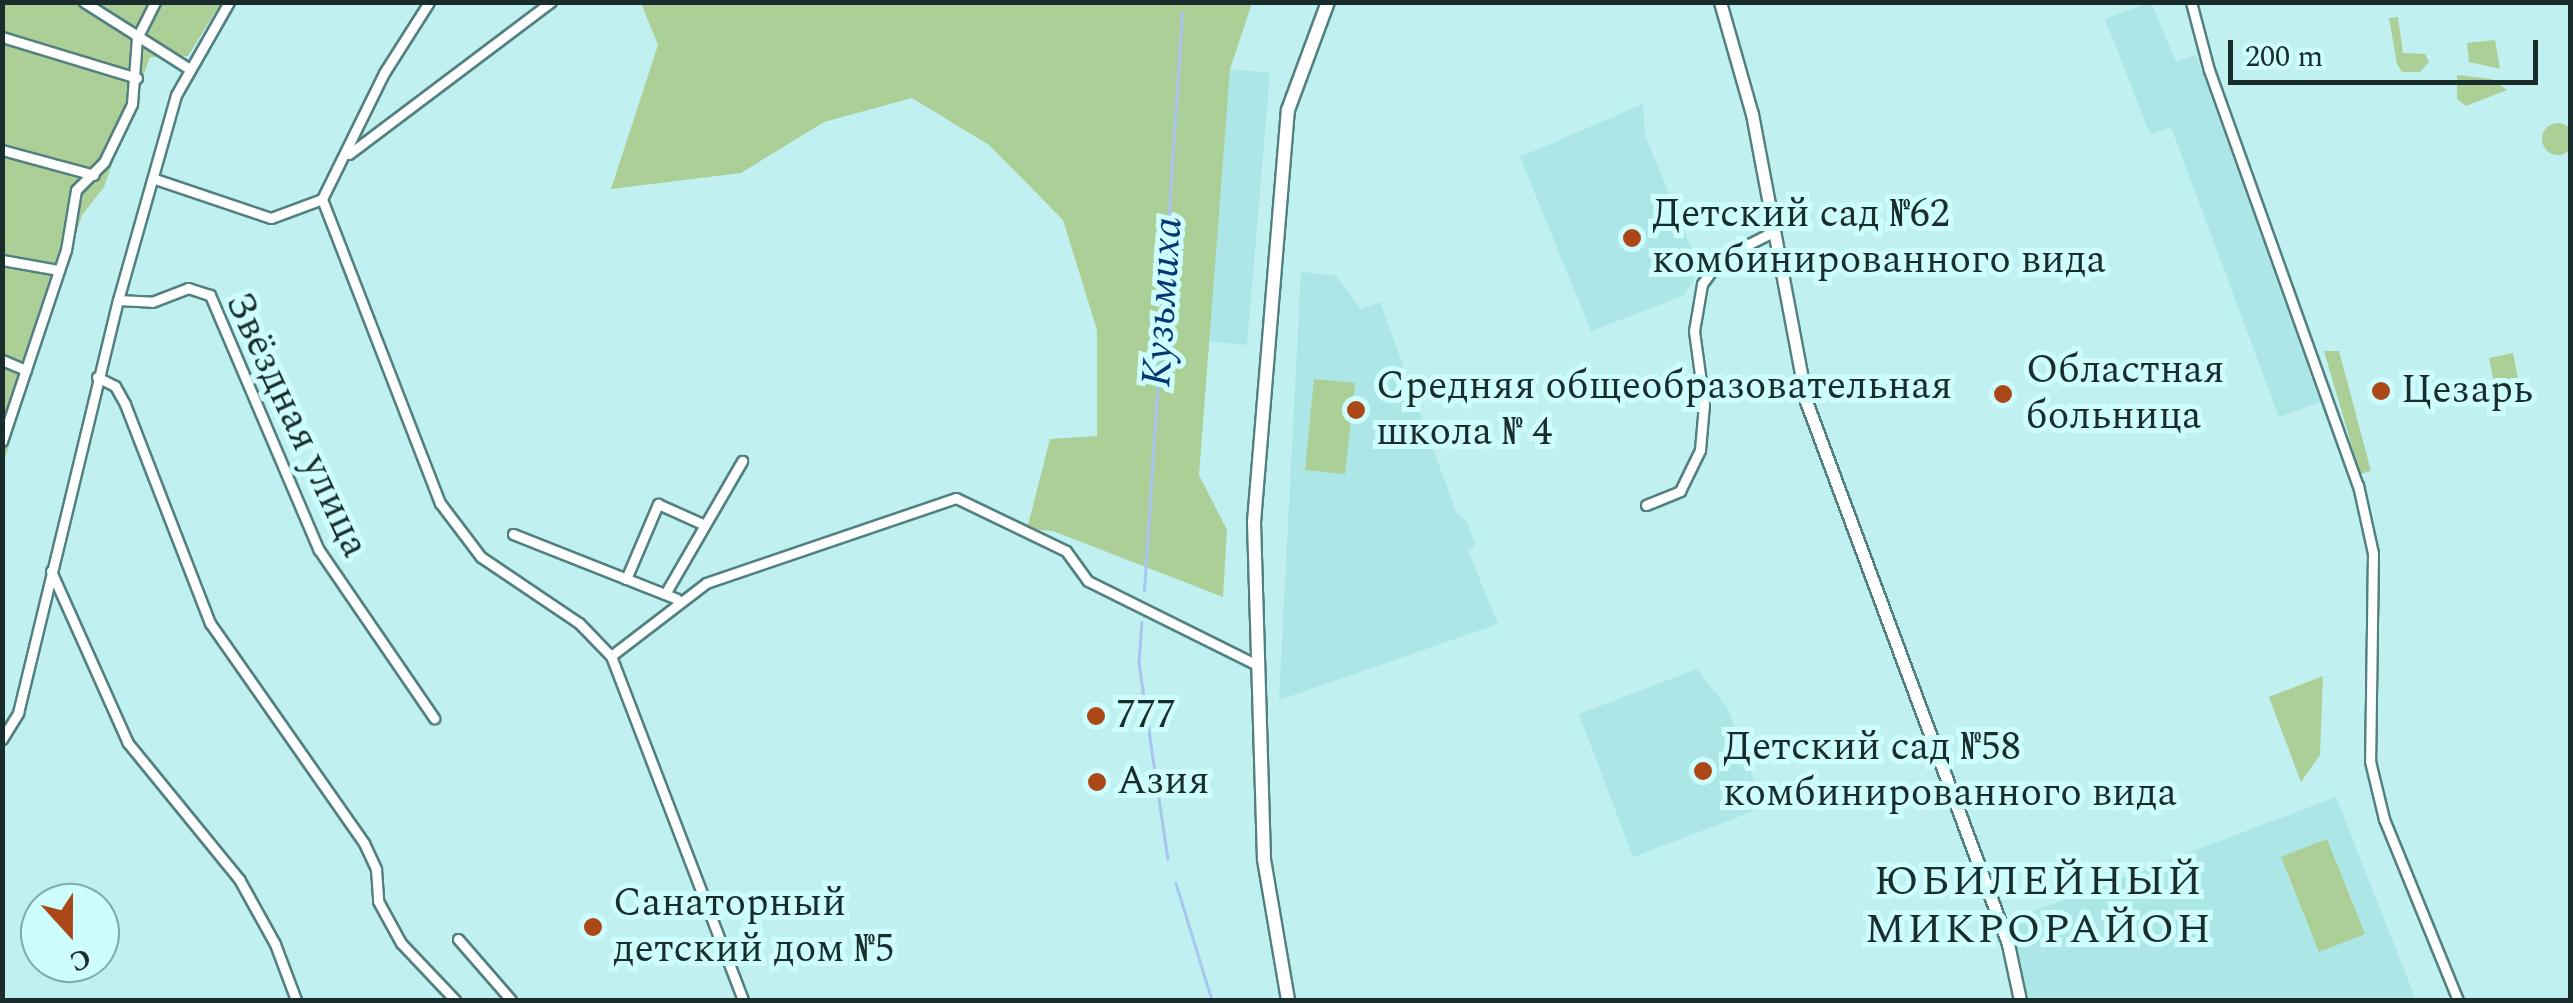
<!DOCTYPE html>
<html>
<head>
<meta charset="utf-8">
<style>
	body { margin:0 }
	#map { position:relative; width:2573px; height:1003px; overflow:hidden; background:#c0f0f0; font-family:Spectral,serif }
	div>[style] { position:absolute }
	.built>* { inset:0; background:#ace6e6 }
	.green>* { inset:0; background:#abcf97 }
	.round { border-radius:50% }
	.stream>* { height:2.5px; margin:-1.25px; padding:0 1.25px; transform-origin:1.25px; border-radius:1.25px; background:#a8c6f1 }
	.roads { filter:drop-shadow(2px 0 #538080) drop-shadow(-2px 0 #538080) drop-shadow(0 2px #538080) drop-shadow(0 -2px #538080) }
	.minor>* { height:9px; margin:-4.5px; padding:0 4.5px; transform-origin:4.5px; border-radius:4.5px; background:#fff }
	.tertiary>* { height:11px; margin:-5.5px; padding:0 5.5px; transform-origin:5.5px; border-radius:5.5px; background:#fff }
	.secondary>* { height:12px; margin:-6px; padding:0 6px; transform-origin:6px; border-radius:6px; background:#fff }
	.dots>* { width:28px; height:28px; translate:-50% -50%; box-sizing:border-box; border:5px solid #cdfefd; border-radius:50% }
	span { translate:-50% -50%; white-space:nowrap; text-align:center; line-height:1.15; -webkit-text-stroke:10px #cdfefd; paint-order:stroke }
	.poi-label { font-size:40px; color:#1a2d2d }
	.left { translate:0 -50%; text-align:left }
	.street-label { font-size:40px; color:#1a2d2d }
	.water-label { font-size:42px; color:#063673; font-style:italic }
	.neighbourhood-label { font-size:42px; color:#1a2d2d; letter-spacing:2.5px }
	.frame { position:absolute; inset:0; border:5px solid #1a2d2d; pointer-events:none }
	.north { position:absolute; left:20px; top:883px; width:100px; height:100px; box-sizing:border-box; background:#cdfefd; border:2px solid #85aaaa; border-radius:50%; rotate:159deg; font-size:28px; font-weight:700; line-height:40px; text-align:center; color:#1a2d2d }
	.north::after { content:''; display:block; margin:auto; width:35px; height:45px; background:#ac4717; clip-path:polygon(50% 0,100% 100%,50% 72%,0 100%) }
	.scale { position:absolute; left:2228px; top:40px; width:310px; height:45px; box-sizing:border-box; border:5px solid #1a2d2d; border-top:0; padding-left:12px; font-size:30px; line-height:35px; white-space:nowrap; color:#1a2d2d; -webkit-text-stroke:8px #cdfefd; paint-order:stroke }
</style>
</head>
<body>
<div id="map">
	<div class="built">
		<i style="clip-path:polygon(2151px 2px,2176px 62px,2196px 55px,2320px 402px,2279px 417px,2171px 127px,2150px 134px,2105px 19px)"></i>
		<i style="clip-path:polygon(1230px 69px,1270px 73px,1247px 345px,1207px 341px)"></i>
		<i style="clip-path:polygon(1643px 104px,1645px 135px,1700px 270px,1683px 296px,1591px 331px,1520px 157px)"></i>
		<i style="clip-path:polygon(1301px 272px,1335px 275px,1361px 309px,1380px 302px,1456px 512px,1467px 521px,1475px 545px,1468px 551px,1498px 624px,1279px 700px)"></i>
		<i style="clip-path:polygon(1697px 669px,1728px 709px,1764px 807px,1633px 857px,1579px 714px)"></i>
		<i style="clip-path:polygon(2336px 797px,2416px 1000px,2029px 1000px,2005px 922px)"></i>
	</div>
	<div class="green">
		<i style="clip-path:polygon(3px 3px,221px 3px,188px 56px,150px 57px,104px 187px,82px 215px,3px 464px)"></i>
		<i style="clip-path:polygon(641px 3px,1252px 3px,1230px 69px,1199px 475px,1227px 530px,1223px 597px,1053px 531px,1027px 529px,1050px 439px,1097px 436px,1097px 330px,1063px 220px,989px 145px,912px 98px,824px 122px,741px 173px,611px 189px,658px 45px)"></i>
		<i style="clip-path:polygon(2398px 17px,2403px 53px,2425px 54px,2429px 62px,2420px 72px,2402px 72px,2397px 64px,2389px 18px)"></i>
		<i style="clip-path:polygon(2495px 40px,2500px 69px,2469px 62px,2467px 43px)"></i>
		<i style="clip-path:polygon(2457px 75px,2491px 79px,2507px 90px,2466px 106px,2457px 99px)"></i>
		<i class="round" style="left:2542px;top:123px;width:32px;height:32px"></i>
		<i style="clip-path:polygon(2324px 351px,2339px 351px,2371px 471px,2360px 474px)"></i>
		<i style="clip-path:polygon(2513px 353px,2522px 399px,2498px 403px,2489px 358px)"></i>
		<i style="clip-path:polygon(1314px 379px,1355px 383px,1345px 474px,1305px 470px)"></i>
		<i style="clip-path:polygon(2323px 676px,2320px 755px,2301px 782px,2269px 697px)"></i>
		<i style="clip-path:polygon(2327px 839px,2365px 934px,2319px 952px,2281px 857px)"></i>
	</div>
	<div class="stream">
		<i style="left:1144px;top:591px;width:579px;rotate:-86.24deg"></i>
		<i style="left:1142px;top:622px;width:41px;rotate:94.2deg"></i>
		<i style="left:1139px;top:663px;width:198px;rotate:81.6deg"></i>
		<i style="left:1176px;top:883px;width:122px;rotate:72.9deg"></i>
	</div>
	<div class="roads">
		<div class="minor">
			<i style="left:84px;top:2px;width:123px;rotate:32.4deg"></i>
			<i style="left:229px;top:2px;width:107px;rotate:119.7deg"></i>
			<i style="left:176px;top:95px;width:213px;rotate:105.8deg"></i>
			<i style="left:118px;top:300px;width:34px;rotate:3deg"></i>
			<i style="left:152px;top:302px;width:39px;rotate:-21deg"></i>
			<i style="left:188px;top:288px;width:23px;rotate:18deg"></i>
			<i style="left:210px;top:295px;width:277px;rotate:66.9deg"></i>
			<i style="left:319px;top:550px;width:204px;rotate:55.6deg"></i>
			<i style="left:2191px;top:2px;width:70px;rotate:75.2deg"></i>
			<i style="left:2209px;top:70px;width:441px;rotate:70.3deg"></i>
			<i style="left:2358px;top:485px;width:70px;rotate:77.6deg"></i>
			<i style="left:2373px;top:553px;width:208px;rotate:90.8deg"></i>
			<i style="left:2370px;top:761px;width:60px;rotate:76.4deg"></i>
			<i style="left:2384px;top:819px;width:196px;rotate:67.8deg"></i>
			<i style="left:2px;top:37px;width:141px;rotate:16.9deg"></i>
			<i style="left:2px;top:150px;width:95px;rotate:15.2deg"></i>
			<i style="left:349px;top:154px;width:253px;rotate:-37deg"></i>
			<i style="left:155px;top:179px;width:122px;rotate:18.6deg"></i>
			<i style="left:271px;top:218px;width:54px;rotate:-20.4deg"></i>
			<i style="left:322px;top:199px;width:140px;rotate:-63.8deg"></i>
			<i style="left:384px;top:73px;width:84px;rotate:-57.6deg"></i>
			<i style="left:322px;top:199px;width:326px;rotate:68.8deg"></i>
			<i style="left:440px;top:503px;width:68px;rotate:52.8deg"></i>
			<i style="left:481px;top:557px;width:118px;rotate:34deg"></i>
			<i style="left:579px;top:623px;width:46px;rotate:45.9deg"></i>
			<i style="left:611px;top:656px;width:368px;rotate:69deg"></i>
			<i style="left:2px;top:260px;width:58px;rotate:10deg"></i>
			<i style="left:2px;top:360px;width:26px;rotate:23deg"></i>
			<i style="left:97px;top:377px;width:20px;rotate:27deg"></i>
			<i style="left:115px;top:386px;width:21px;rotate:61deg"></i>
			<i style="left:125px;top:404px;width:235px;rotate:68.8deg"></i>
			<i style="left:210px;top:623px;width:269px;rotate:55deg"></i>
			<i style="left:364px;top:843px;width:29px;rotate:65deg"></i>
			<i style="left:376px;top:869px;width:32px;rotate:86deg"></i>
			<i style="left:378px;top:901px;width:48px;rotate:61.3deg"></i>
			<i style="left:401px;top:943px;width:79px;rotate:46.5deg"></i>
			<i style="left:2px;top:441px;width:201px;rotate:-71.5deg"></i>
			<i style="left:66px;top:250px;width:61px;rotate:-80.5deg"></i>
			<i style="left:76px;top:190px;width:40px;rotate:-45deg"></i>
			<i style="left:104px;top:162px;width:64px;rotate:-64.2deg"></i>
			<i style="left:132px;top:104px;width:66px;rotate:-85.7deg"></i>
			<i style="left:137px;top:38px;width:40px;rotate:-63.4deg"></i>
			<i style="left:1646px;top:505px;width:37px;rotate:-22deg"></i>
			<i style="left:1680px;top:491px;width:46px;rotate:-64deg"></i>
			<i style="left:1700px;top:450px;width:46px;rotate:-85deg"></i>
			<i style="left:1704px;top:404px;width:74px;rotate:-97.8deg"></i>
			<i style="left:1694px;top:331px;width:48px;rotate:-80.3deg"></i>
			<i style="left:1702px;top:284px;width:32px;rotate:-54deg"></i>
			<i style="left:1721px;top:258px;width:60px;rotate:-26.6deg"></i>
			<i style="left:513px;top:534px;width:176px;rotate:21.6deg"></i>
			<i style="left:51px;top:571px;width:188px;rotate:65.9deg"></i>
			<i style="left:128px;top:743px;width:176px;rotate:50.8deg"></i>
			<i style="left:239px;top:879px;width:74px;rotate:61deg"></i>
			<i style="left:275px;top:944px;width:60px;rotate:69.4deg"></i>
			<i style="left:626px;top:579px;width:82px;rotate:-66.9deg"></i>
			<i style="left:658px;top:504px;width:51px;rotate:24.1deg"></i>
			<i style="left:665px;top:594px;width:154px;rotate:-59.9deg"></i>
			<i style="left:611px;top:656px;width:120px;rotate:-37.5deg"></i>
			<i style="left:706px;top:583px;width:264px;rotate:-18.8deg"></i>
			<i style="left:956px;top:498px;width:122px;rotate:25.7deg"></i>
			<i style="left:1066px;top:551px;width:37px;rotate:54deg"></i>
			<i style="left:1088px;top:581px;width:186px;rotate:26.4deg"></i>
			<i style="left:2px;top:739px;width:31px;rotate:-58deg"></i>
			<i style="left:18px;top:713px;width:425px;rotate:-76.4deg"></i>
			<i style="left:458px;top:939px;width:81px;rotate:49deg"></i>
		</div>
		<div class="tertiary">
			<i style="left:1720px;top:2px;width:116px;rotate:74.1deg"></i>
			<i style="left:1752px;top:114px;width:292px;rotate:79.3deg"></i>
			<i style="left:1806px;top:401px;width:579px;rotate:69.59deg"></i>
			<i style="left:2008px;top:944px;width:57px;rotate:77.9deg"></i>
		</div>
		<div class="secondary">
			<i style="left:1288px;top:1000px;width:143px;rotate:-99.7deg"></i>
			<i style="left:1264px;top:859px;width:337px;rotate:-91.7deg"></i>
			<i style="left:1254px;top:522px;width:413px;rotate:-85.3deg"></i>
			<i style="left:1288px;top:110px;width:115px;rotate:-69.7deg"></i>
		</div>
	</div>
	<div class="dots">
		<i style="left:1632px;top:238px;background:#ac4717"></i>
		<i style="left:2381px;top:391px;background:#ac4717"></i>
		<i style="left:2003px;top:394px;background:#ac4717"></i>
		<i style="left:1356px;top:410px;background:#ac4717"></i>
		<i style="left:1096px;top:716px;background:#ac4717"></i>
		<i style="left:1703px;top:771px;background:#ac4717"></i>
		<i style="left:1097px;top:782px;background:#ac4717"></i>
		<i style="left:593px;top:927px;background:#ac4717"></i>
	</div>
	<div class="poi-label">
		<span class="left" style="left:1652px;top:238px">Детский сад №62<br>комбинированного вида</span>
		<span class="left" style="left:2026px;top:394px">Областная<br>больница</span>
		<span class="left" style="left:1376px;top:410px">Средняя общеобразовательная<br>школа № 4</span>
		<span class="left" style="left:2401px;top:391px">Цезарь</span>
		<span class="left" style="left:1116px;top:716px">777</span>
		<span class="left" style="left:1723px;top:771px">Детский сад №58<br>комбинированного вида</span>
		<span class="left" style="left:1117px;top:782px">Азия</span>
		<span class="left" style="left:613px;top:927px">Санаторный<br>детский дом №5</span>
	</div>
	<div class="street-label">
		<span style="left:296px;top:425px;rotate:65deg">Звёздная улица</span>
	</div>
	<div class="water-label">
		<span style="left:1163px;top:302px;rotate:-86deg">Кузьмиха</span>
	</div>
	<div class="neighbourhood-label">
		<span style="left:2039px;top:906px">ЮБИЛЕЙНЫЙ<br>МИКРОРАЙОН</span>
	</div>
	<div class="frame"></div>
	<div class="north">С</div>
	<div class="scale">200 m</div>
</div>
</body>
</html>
